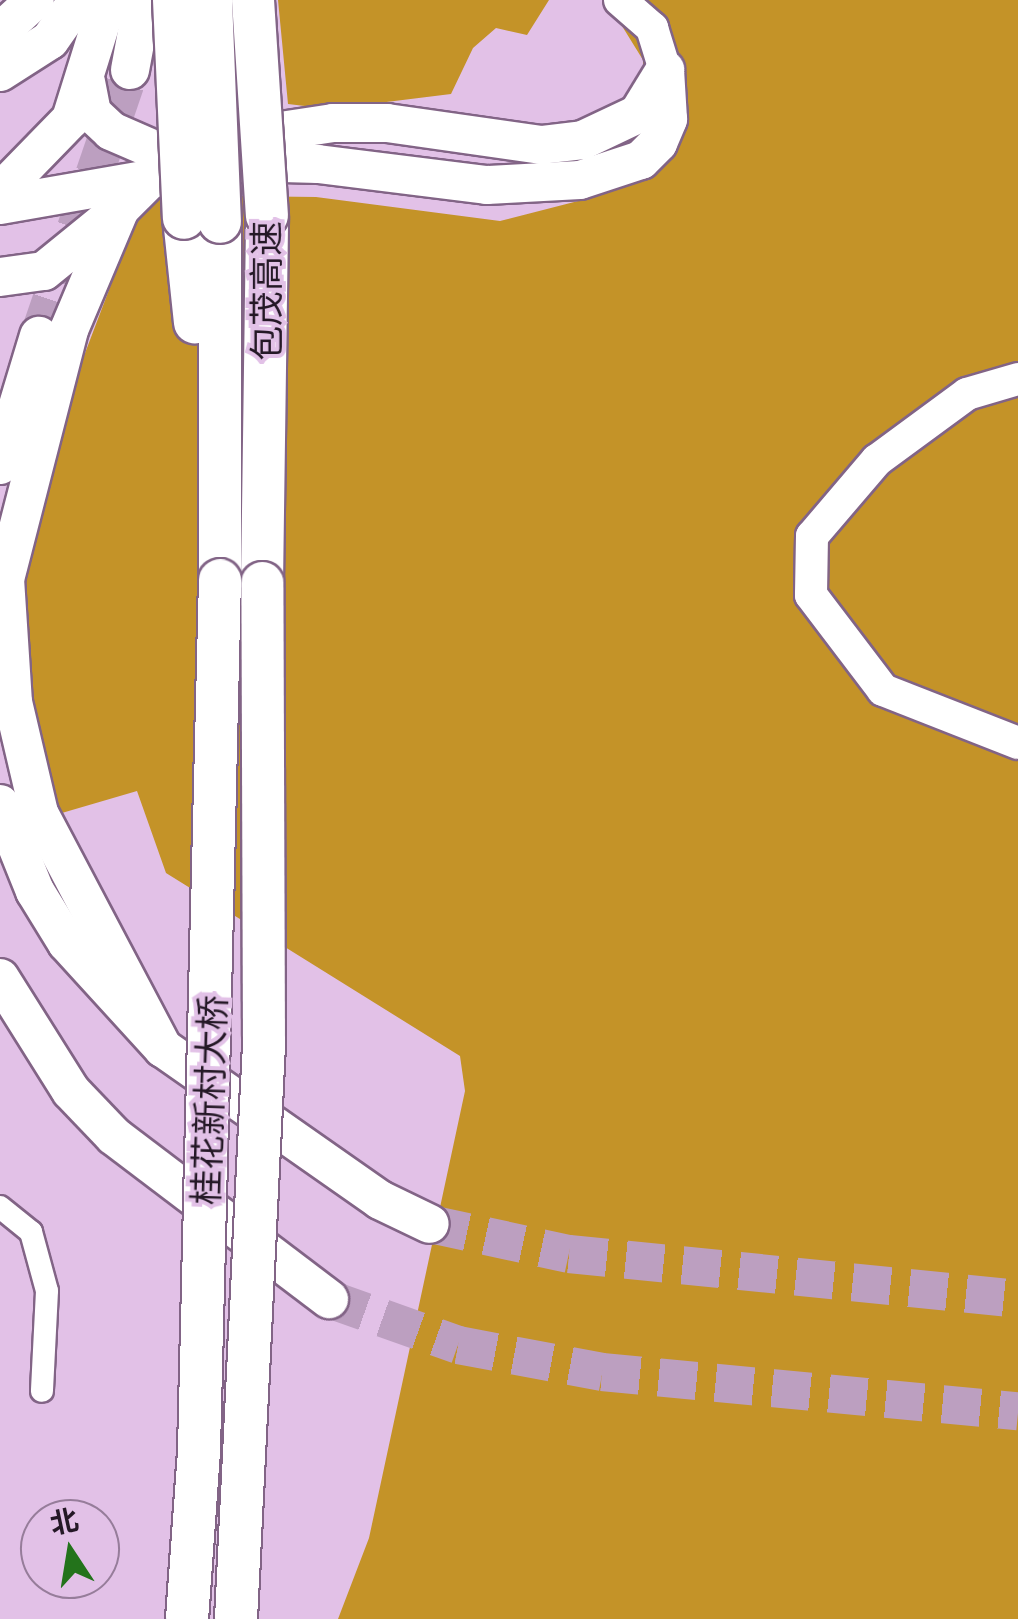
<!DOCTYPE html>
<html>
<head>
<meta charset="utf-8">
<style>
	body { margin:0 }
	#map { position:relative; width:1018px; height:1619px; overflow:hidden; background:#e2c1e7; font-family:"IBM Plex Sans","Noto Sans SC",sans-serif }
	div>[style] { position:absolute }
	.green>* { inset:0; background:#c49328 }
	.primary-tunnel>* { height:38px; margin-top:-19px; transform-origin:0; background:repeating-linear-gradient(90deg,#bc9fc0 0 38px,transparent 0 57px) }
	.roads { filter:drop-shadow(2px 0 #826486) drop-shadow(-2px 0 #826486) drop-shadow(0 2px #826486) drop-shadow(0 -2px #826486) }
	.minor>* { height:22px; margin:-11px; padding:0 11px; transform-origin:11px; border-radius:11px; background:#fff }
	.secondary>* { height:32px; margin:-16px; padding:0 16px; transform-origin:16px; border-radius:16px; background:#fff }
	.primary>* { height:38px; margin:-19px; padding:0 19px; transform-origin:19px; border-radius:19px; background:#fff }
	.motorway>* { height:42px; margin:-21px; padding:0 21px; transform-origin:21px; border-radius:21px; background:#fff }
	.bridges { filter:drop-shadow(2px 0 #826486) drop-shadow(-2px 0 #826486) drop-shadow(0 2px #826486) drop-shadow(0 -2px #826486) }
	.motorway-bridge>* { height:42px; margin:-21px; padding:0 21px; transform-origin:21px; border-radius:21px; background:#fff }
	span { translate:-50% -50%; white-space:nowrap; text-align:center; line-height:1.15; -webkit-text-stroke:8px #e2c1e7; paint-order:stroke }
	.street-label { font-size:35px; color:#241826 }
	.north { position:absolute; left:20px; top:1499px; width:100px; height:100px; box-sizing:border-box; background:#e2c1e7; border:2px solid #967d9a; border-radius:50%; rotate:348deg; font-size:28px; font-weight:700; line-height:40px; text-align:center; color:#241826 }
	.north::after { content:''; display:block; margin:auto; width:35px; height:45px; background:#23731b; clip-path:polygon(50% 0,100% 100%,50% 72%,0 100%) }
</style>
</head>
<body>
<div id="map">
	<div class="green">
		<i style="clip-path:polygon(278px 0,549px 0,527px 35px,496px 28px,473px 48px,451px 94px,330px 109px,288px 104px)"></i>
		<i style="clip-path:polygon(606px 0,1018px 0,1018px 1619px,338px 1619px,369px 1538px,465px 1091px,460px 1056px,166px 873px,137px 791px,55px 815px,20px 657px,27px 506px,145px 195px,316px 197px,500px 221px,582px 200px,646px 145px,643px 60px)"></i>
	</div>
	<div class="primary-tunnel">
		<i style="left:39px;top:336px;width:281px;rotate:-71.1deg"></i>
		<i style="left:430px;top:1224px;width:142px;rotate:12.2deg"></i>
		<i style="left:569px;top:1254px;width:451px;rotate:5.7deg"></i>
		<i style="left:329px;top:1299px;width:137px;rotate:19.6deg"></i>
		<i style="left:458px;top:1345px;width:147px;rotate:10.6deg"></i>
		<i style="left:602px;top:1372px;width:418px;rotate:5.4deg"></i>
	</div>
	<div class="roads">
		<div class="minor">
			<i style="left:0;top:1207px;width:40px;rotate:39deg"></i>
			<i style="left:31px;top:1232px;width:61px;rotate:74.8deg"></i>
			<i style="left:47px;top:1291px;width:100px;rotate:92.9deg"></i>
		</div>
		<div class="secondary">
			<i style="left:620px;top:0;width:43px;rotate:41.2deg"></i>
			<i style="left:652px;top:28px;width:44px;rotate:72.8deg"></i>
			<i style="left:1018px;top:379px;width:53px;rotate:163.6deg"></i>
			<i style="left:967px;top:394px;width:112px;rotate:143.7deg"></i>
			<i style="left:877px;top:460px;width:100px;rotate:130.5deg"></i>
			<i style="left:812px;top:536px;width:59px;rotate:91deg"></i>
			<i style="left:811px;top:595px;width:119px;rotate:52.8deg"></i>
			<i style="left:883px;top:690px;width:145px;rotate:21.4deg"></i>
		</div>
		<div class="primary">
			<i style="left:0;top:32px;width:47px;rotate:-42.4deg"></i>
			<i style="left:130px;top:70px;width:71px;rotate:-79.5deg"></i>
			<i style="left:0;top:72px;width:59px;rotate:-32.6deg"></i>
			<i style="left:50px;top:40px;width:49px;rotate:-55deg"></i>
			<i style="left:86px;top:82px;width:32px;rotate:79deg"></i>
			<i style="left:92px;top:113px;width:26px;rotate:43deg"></i>
			<i style="left:111px;top:131px;width:50px;rotate:23.5deg"></i>
			<i style="left:188px;top:145px;width:147px;rotate:-8.6deg"></i>
			<i style="left:333px;top:123px;width:54px"></i>
			<i style="left:387px;top:123px;width:156px;rotate:8.1deg"></i>
			<i style="left:541px;top:145px;width:42px;rotate:-6.8deg"></i>
			<i style="left:583px;top:140px;width:61px;rotate:-25.3deg"></i>
			<i style="left:638px;top:114px;width:52px;rotate:-58.5deg"></i>
			<i style="left:155px;top:174px;width:49px;rotate:135deg"></i>
			<i style="left:120px;top:209px;width:131px;rotate:112.9deg"></i>
			<i style="left:69px;top:330px;width:257px;rotate:104.4deg"></i>
			<i style="left:5px;top:579px;width:123px;rotate:86.3deg"></i>
			<i style="left:13px;top:702px;width:114px;rotate:76.8deg"></i>
			<i style="left:39px;top:813px;width:266px;rotate:62.2deg"></i>
			<i style="left:0;top:192px;width:102px;rotate:-45.8deg"></i>
			<i style="left:71px;top:119px;width:125px;rotate:-72.7deg"></i>
			<i style="left:0;top:205px;width:251px;rotate:-9.9deg"></i>
			<i style="left:247px;top:162px;width:71px;rotate:1.6deg"></i>
			<i style="left:318px;top:164px;width:170px;rotate:7.1deg"></i>
			<i style="left:487px;top:185px;width:93px;rotate:-3.1deg"></i>
			<i style="left:580px;top:180px;width:64px;rotate:-18.2deg"></i>
			<i style="left:641px;top:160px;width:24px;rotate:-45deg"></i>
			<i style="left:658px;top:143px;width:26px;rotate:-67deg"></i>
			<i style="left:668px;top:119px;width:49px;rotate:-93.5deg"></i>
			<i style="left:0;top:277px;width:44px;rotate:-7.8deg"></i>
			<i style="left:44px;top:271px;width:82px;rotate:-39.1deg"></i>
			<i style="left:0;top:465px;width:135px;rotate:-73.2deg"></i>
			<i style="left:0;top:804px;width:94px;rotate:68.1deg"></i>
			<i style="left:35px;top:891px;width:61px;rotate:58.4deg"></i>
			<i style="left:67px;top:943px;width:142px;rotate:47.6deg"></i>
			<i style="left:163px;top:1048px;width:265px;rotate:35deg"></i>
			<i style="left:380px;top:1200px;width:55px;rotate:25.6deg"></i>
			<i style="left:0;top:978px;width:133px;rotate:57.9deg"></i>
			<i style="left:71px;top:1091px;width:62px;rotate:46.3deg"></i>
			<i style="left:114px;top:1136px;width:270px;rotate:37.2deg"></i>
		</div>
		<div class="motorway">
			<i style="left:184px;top:218px;width:105px;rotate:84deg"></i>
			<i style="left:220px;top:222px;width:358px;rotate:90deg"></i>
			<i style="left:262px;top:583px;width:367px;rotate:-89.2deg"></i>
		</div>
	</div>
	<div class="bridges">
		<div class="motorway-bridge">
			<i style="left:174px;top:0;width:218px;rotate:87.4deg"></i>
			<i style="left:211px;top:0;width:222px;rotate:87.7deg"></i>
			<i style="left:253px;top:0;width:216px;rotate:86.3deg"></i>
			<i style="left:187px;top:1619px;width:169px;rotate:-85.9deg"></i>
			<i style="left:199px;top:1450px;width:870px;rotate:-88.62deg"></i>
			<i style="left:236px;top:1619px;width:576px;rotate:-87.21deg"></i>
			<i style="left:264px;top:1044px;width:461px;rotate:-90.2deg"></i>
		</div>
	</div>
	<div class="street-label">
		<span style="left:266px;top:291px;rotate:-90deg">包茂高速</span>
		<span style="left:209px;top:1100px;rotate:-88deg">桂花新村大桥</span>
	</div>
	<div class="north">北</div>
</div>
</body>
</html>
